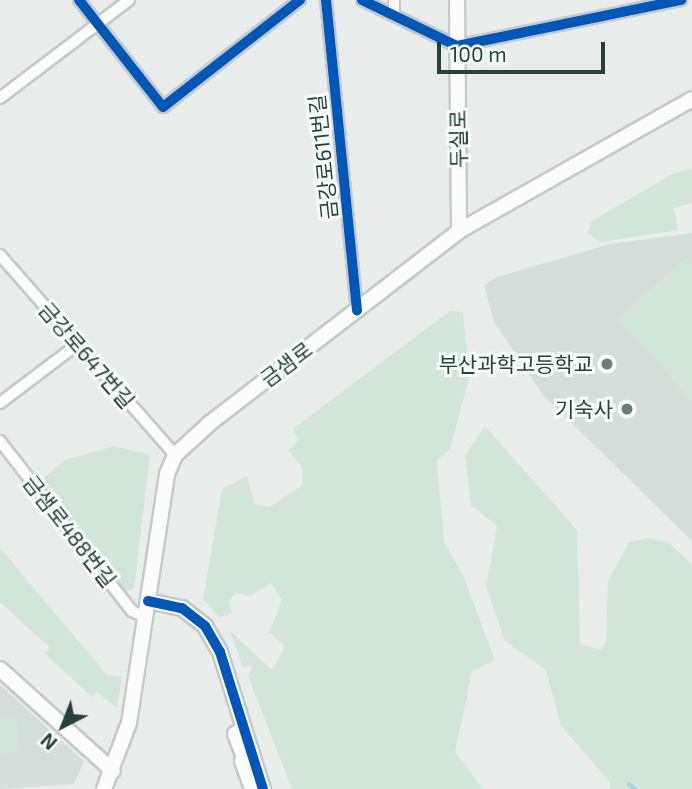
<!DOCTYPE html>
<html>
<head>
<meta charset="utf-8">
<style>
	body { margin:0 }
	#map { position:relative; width:692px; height:789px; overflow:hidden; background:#e8edeb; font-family:"Exo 2","Noto Sans KR",sans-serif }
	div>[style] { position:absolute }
	.built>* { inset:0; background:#d6dedb }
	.green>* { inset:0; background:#d1e6d8 }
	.stream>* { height:3.5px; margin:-1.75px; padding:0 1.75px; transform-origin:1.75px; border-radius:1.75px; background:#a9d4db }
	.roads { filter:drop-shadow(2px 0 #c5cac8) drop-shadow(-2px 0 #c5cac8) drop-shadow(0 2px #c5cac8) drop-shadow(0 -2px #c5cac8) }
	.street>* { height:10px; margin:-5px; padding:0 5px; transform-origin:5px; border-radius:5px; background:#fcfcfc }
	.secondary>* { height:14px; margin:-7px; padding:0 7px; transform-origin:7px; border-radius:7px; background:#fcfcfc }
	.cycleway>* { height:10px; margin:-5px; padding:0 5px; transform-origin:5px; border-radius:5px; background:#0057b8 }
	.dots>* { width:19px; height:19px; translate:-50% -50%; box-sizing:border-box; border:4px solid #f7fbf9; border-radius:50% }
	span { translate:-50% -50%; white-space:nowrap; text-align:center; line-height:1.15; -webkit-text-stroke:6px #f7fbf9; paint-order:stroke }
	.street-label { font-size:21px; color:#24423a }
	.poi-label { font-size:21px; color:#24423a }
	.right { translate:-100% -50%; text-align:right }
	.north { position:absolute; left:28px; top:691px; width:70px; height:70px; -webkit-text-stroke:5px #f7fbf9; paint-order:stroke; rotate:222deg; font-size:19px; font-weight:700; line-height:28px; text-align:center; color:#24423a }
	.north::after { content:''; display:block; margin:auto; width:24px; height:32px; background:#24423a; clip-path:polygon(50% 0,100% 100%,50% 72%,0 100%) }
	.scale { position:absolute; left:437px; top:42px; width:168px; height:32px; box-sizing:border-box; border:4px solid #24423a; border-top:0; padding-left:9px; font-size:21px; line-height:24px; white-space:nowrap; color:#24423a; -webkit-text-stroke:5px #f7fbf9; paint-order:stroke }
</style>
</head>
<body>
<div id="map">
	<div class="built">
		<i style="clip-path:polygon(692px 233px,692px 541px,543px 395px,494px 322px,484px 285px,497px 277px,610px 244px)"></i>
		<i style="clip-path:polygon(0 685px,84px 761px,74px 784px,0 789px)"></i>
	</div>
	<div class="green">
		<i style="clip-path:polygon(692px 168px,692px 203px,674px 208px,678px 230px,601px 242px,587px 233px,592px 221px,672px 174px)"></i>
		<i style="clip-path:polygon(686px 258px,692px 265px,692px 401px,618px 318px)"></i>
		<i style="clip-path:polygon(450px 311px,463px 312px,469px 379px,450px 449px,437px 461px,444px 542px,463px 575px,495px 660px,472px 672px,455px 752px,483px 789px,292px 789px,248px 676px,253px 665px,243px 667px,230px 631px,272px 670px,285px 646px,269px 632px,282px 600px,271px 583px,250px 596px,236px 593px,229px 601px,232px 613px,219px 617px,203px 599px,222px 489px,247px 476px,255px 504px,270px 507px,302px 485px,302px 467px,288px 450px,299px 440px,293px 429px)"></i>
		<i style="clip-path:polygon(485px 426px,577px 530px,580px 644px,601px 650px,606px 641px,608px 581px,629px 542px,650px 538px,669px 543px,692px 564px,692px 789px,610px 789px,610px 782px,561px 726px,546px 670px,505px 641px,486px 587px,497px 526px,471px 505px,465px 456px)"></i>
		<i style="clip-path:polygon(114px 446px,150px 455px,134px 589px,124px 592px,44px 486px,44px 478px,65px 460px)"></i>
		<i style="clip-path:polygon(0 548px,107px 675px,122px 677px,117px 708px,97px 692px,92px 697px,45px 654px,50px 648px,0 602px)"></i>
		<i style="clip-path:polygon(16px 717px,21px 751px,0 754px,0 720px)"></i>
	</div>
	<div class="stream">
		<i style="left:629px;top:784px;width:9px;rotate:36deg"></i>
	</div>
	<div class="roads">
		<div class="street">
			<i style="left:79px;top:0;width:136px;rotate:51.9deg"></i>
			<i style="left:163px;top:107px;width:174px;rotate:-38deg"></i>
			<i style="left:326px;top:0;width:312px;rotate:84.3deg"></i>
			<i style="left:362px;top:0;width:106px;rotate:25.8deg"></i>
			<i style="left:457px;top:46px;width:229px;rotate:-11.6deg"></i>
			<i style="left:394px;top:0;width:16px;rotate:90deg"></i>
			<i style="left:0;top:98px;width:162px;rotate:-37.2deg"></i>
			<i style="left:0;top:255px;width:266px;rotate:48.8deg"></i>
			<i style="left:0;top:403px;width:98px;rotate:-37.1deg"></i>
			<i style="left:0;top:441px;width:215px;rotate:52.2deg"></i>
			<i style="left:132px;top:611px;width:14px;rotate:25deg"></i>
		</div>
		<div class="secondary">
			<i style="left:457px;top:0;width:231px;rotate:89.5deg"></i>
			<i style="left:148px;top:601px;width:35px;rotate:12deg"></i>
			<i style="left:182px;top:608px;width:29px;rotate:38deg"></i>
			<i style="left:205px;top:626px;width:30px;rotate:60deg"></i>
			<i style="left:220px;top:652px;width:144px;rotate:72.6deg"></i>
			<i style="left:0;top:669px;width:152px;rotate:42.1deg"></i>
			<i style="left:241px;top:730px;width:7px;rotate:146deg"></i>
			<i style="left:235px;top:734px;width:36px;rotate:69deg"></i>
			<i style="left:242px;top:761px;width:30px;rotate:70deg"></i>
			<i style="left:104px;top:789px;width:71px;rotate:-69.3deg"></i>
			<i style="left:129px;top:723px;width:252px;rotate:-81.3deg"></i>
			<i style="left:167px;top:474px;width:21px;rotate:-67deg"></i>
			<i style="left:175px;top:455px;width:47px;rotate:-42.4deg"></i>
			<i style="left:210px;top:423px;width:314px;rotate:-37.6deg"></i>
			<i style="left:459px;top:231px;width:268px;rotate:-29.5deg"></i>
		</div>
	</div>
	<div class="cycleway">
		<i style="left:79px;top:0;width:136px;rotate:51.9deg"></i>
		<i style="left:163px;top:107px;width:174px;rotate:-38deg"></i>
		<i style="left:326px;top:0;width:312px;rotate:84.3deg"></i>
		<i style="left:362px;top:0;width:106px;rotate:25.8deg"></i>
		<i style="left:457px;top:46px;width:229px;rotate:-11.6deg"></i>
		<i style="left:148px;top:601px;width:35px;rotate:12deg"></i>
		<i style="left:182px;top:608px;width:29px;rotate:38deg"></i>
		<i style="left:205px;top:626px;width:30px;rotate:60deg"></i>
		<i style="left:220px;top:652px;width:144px;rotate:72.6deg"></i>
	</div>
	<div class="dots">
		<i style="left:607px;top:364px;background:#697e78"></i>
		<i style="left:627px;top:409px;background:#697e78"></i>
	</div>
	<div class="street-label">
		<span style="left:458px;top:139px;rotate:-91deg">두실로</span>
		<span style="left:323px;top:157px;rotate:-96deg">금강로611번길</span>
		<span style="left:87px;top:355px;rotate:49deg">금강로647번길</span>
		<span style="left:286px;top:364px;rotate:-37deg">금샘로</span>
		<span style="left:70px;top:531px;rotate:52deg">금샘로488번길</span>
	</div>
	<div class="poi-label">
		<span class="right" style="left:593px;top:364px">부산과학고등학교</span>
		<span class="right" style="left:613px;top:409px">기숙사</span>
	</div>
	<div class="north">N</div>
	<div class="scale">100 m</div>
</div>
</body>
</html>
